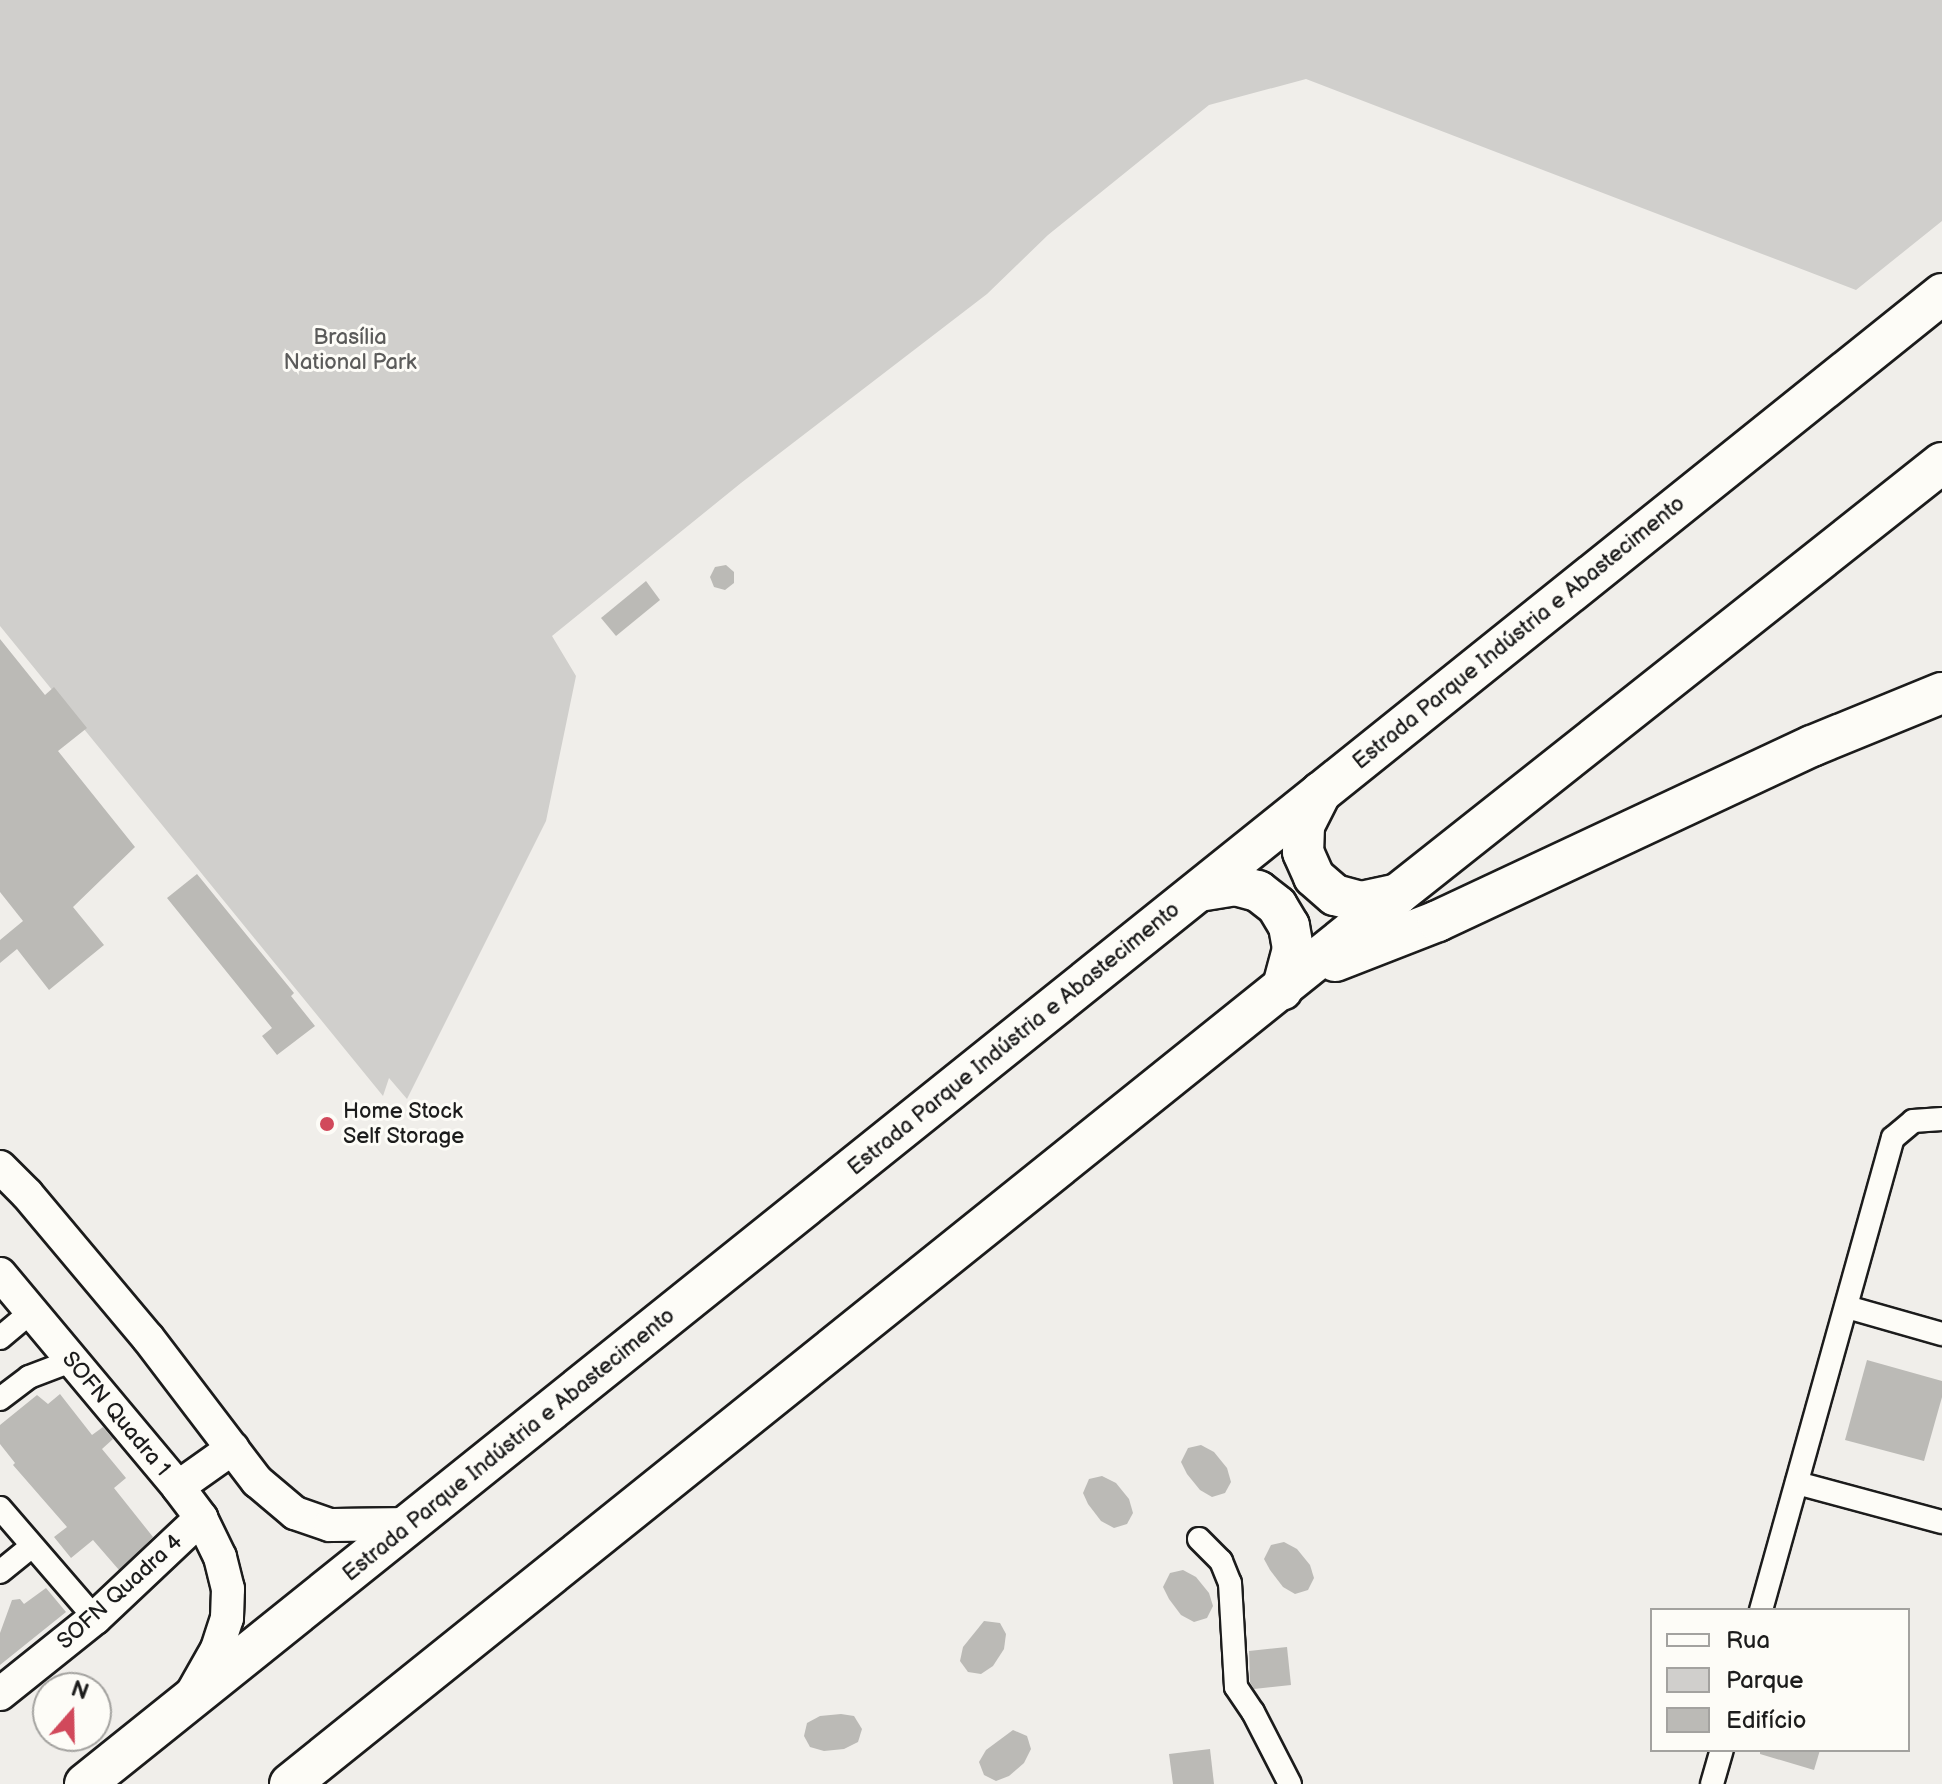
<!DOCTYPE html>
<html>
<head>
<meta charset="utf-8">
<style>
	body { margin:0 }
	#map { position:relative; width:1942px; height:1784px; overflow:hidden; background:#f0eeea; font-family:"Balsamiq Sans",sans-serif }
	div>[style] { position:absolute }
	.green>* { inset:0; background:#d0cfcc }
	.building>* { inset:0; background:#bbbab6 }
	.roads { filter:drop-shadow(2px 0 #1c1c1c) drop-shadow(-2px 0 #1c1c1c) drop-shadow(0 2px #1c1c1c) drop-shadow(0 -2px #1c1c1c) }
	.street>* { height:22px; margin:-11px; padding:0 11px; transform-origin:11px; border-radius:11px; background:#fdfcf7 }
	.secondary>* { height:32px; margin:-16px; padding:0 16px; transform-origin:16px; border-radius:16px; background:#fdfcf7 }
	.highway>* { height:40px; margin:-20px; padding:0 20px; transform-origin:20px; border-radius:20px; background:#fdfcf7 }
	.dots>* { width:22px; height:22px; translate:-50% -50%; box-sizing:border-box; border:4px solid #fdfcf7; border-radius:50% }
	span { translate:-50% -50%; white-space:nowrap; text-align:center; line-height:1.15; -webkit-text-stroke:6px #fdfcf7; paint-order:stroke }
	.park-label { font-size:22px; color:#5b5b5a }
	.street-label { font-size:22px; color:#1c1c1c }
	.poi-label { font-size:22px; color:#1c1c1c }
	.left { translate:0 -50%; text-align:left }
	.legend { position:absolute; left:1650px; top:1608px; width:260px; height:144px; box-sizing:border-box; background:#fdfcf7; border:2px solid #a3a29f; margin:0; padding:10px 14px; list-style:none; font-size:24px; color:#1c1c1c }
	.legend li { display:flex; align-items:center; gap:16px; height:40px }
	.legend b { width:40px; border:2px solid #a3a29f }
	.north { position:absolute; left:32px; top:1672px; width:80px; height:80px; box-sizing:border-box; background:#fdfcf7; border:2px solid #a3a29f; border-radius:50%; rotate:20deg; font-size:22px; font-weight:700; line-height:32px; text-align:center; color:#1c1c1c }
	.north::after { content:''; display:block; margin:auto; width:28px; height:36px; background:#d1495b; clip-path:polygon(50% 0,100% 100%,50% 72%,0 100%) }
</style>
</head>
<body>
<div id="map">
	<div class="green">
		<i style="clip-path:polygon(0 0,1942px 0,1942px 221px,1856px 290px,1306px 79px,1209px 105px,1048px 235px,987px 294px,741px 483px,552px 636px,576px 676px,546px 821px,407px 1099px,389px 1078px,383px 1096px,0 626px)"></i>
	</div>
	<div class="building">
		<i style="clip-path:polygon(726px 565px,734px 572px,734px 583px,725px 590px,714px 587px,710px 577px,715px 567px)"></i>
		<i style="clip-path:polygon(646px 581px,660px 600px,616px 636px,601px 618px)"></i>
		<i style="clip-path:polygon(0 639px,45px 695px,54px 687px,87px 728px,58px 751px,135px 847px,73px 907px,104px 945px,49px 990px,17px 949px,0 963px,0 940px,23px 921px,0 892px)"></i>
		<i style="clip-path:polygon(197px 874px,294px 993px,291px 996px,315px 1026px,277px 1055px,262px 1036px,272px 1028px,167px 898px)"></i>
		<i style="clip-path:polygon(1867px 1360px,1942px 1381px,1942px 1397px,1924px 1461px,1845px 1440px)"></i>
		<i style="clip-path:polygon(60px 1394px,92px 1435px,103px 1427px,113px 1439px,102px 1449px,126px 1478px,114px 1488px,153px 1537px,119px 1570px,93px 1540px,71px 1558px,54px 1537px,67px 1527px,13px 1465px,15px 1463px,0 1444px,0 1425px,37px 1395px,48px 1404px)"></i>
		<i style="clip-path:polygon(1201px 1445px,1214px 1452px,1227px 1468px,1231px 1482px,1225px 1493px,1212px 1497px,1200px 1490px,1187px 1474px,1181px 1462px,1188px 1448px)"></i>
		<i style="clip-path:polygon(1102px 1476px,1116px 1483px,1129px 1499px,1133px 1513px,1127px 1524px,1114px 1528px,1101px 1521px,1088px 1504px,1083px 1493px,1089px 1479px)"></i>
		<i style="clip-path:polygon(1284px 1542px,1297px 1549px,1310px 1565px,1314px 1578px,1308px 1590px,1295px 1594px,1283px 1587px,1270px 1570px,1264px 1559px,1271px 1545px)"></i>
		<i style="clip-path:polygon(1183px 1570px,1196px 1577px,1209px 1593px,1213px 1606px,1207px 1618px,1194px 1622px,1181px 1615px,1169px 1599px,1163px 1587px,1170px 1573px)"></i>
		<i style="clip-path:polygon(46px 1588px,66px 1612px,0 1665px,0 1633px,12px 1600px,20px 1599px,24px 1604px)"></i>
		<i style="clip-path:polygon(984px 1621px,1000px 1623px,1006px 1634px,1004px 1649px,993px 1666px,981px 1674px,968px 1672px,960px 1661px,963px 1647px)"></i>
		<i style="clip-path:polygon(1287px 1647px,1291px 1685px,1254px 1689px,1250px 1682px,1249px 1651px)"></i>
		<i style="clip-path:polygon(841px 1714px,854px 1716px,862px 1729px,858px 1742px,844px 1749px,824px 1751px,810px 1747px,804px 1736px,807px 1723px,820px 1716px)"></i>
		<i style="clip-path:polygon(1013px 1730px,1027px 1736px,1031px 1749px,1024px 1763px,1009px 1776px,996px 1781px,984px 1775px,979px 1762px,986px 1750px)"></i>
		<i style="clip-path:polygon(1210px 1749px,1214px 1784px,1173px 1784px,1169px 1754px)"></i>
		<i style="clip-path:polygon(1760px 1750px,1820px 1750px,1814px 1770px,1760px 1754px)"></i>
	</div>
	<div class="roads">
		<div class="street">
			<i style="left:1847px;top:1307px;width:99px;rotate:15.9deg"></i>
			<i style="left:0;top:1338px;width:40px;rotate:-40deg"></i>
			<i style="left:0;top:1399px;width:36px;rotate:-37deg"></i>
			<i style="left:29px;top:1377px;width:45px;rotate:-20.9deg"></i>
			<i style="left:1797px;top:1483px;width:150px;rotate:15.1deg"></i>
			<i style="left:0;top:1508px;width:145px;rotate:49.2deg"></i>
			<i style="left:1199px;top:1539px;width:31px;rotate:45deg"></i>
			<i style="left:1221px;top:1561px;width:24px;rotate:68deg"></i>
			<i style="left:1230px;top:1583px;width:104px;rotate:86.7deg"></i>
			<i style="left:1236px;top:1687px;width:30px;rotate:56deg"></i>
			<i style="left:1253px;top:1712px;width:81px;rotate:62.8deg"></i>
			<i style="left:0;top:1572px;width:41px;rotate:-39.1deg"></i>
			<i style="left:1761px;top:1610px;width:490px;rotate:-74.4deg"></i>
			<i style="left:1893px;top:1138px;width:26px;rotate:-40deg"></i>
			<i style="left:1913px;top:1121px;width:29px;rotate:-4deg"></i>
			<i style="left:1712px;top:1784px;width:35px;rotate:-74deg"></i>
		</div>
		<div class="secondary">
			<i style="left:0;top:1167px;width:38px;rotate:45deg"></i>
			<i style="left:27px;top:1194px;width:188px;rotate:50deg"></i>
			<i style="left:148px;top:1338px;width:180px;rotate:52.7deg"></i>
			<i style="left:257px;top:1481px;width:50px;rotate:40.1deg"></i>
			<i style="left:295px;top:1513px;width:37px;rotate:19deg"></i>
			<i style="left:330px;top:1525px;width:83px;rotate:-0.7deg"></i>
			<i style="left:0;top:1274px;width:278px;rotate:50.1deg"></i>
			<i style="left:178px;top:1487px;width:39px;rotate:53deg"></i>
			<i style="left:201px;top:1518px;width:43px;rotate:64deg"></i>
			<i style="left:220px;top:1557px;width:33px;rotate:76deg"></i>
			<i style="left:228px;top:1589px;width:29px;rotate:92deg"></i>
			<i style="left:227px;top:1618px;width:33px;rotate:108deg"></i>
			<i style="left:217px;top:1649px;width:51px;rotate:119.6deg"></i>
			<i style="left:178px;top:1487px;width:67px;rotate:-35.3deg"></i>
			<i style="left:0;top:1694px;width:122px;rotate:-38.7deg"></i>
			<i style="left:95px;top:1618px;width:146px;rotate:-43.3deg"></i>
		</div>
		<div class="highway">
			<i style="left:1321px;top:792px;width:38px;rotate:117deg"></i>
			<i style="left:1304px;top:826px;width:26px;rotate:92deg"></i>
			<i style="left:1303px;top:852px;width:27px;rotate:66deg"></i>
			<i style="left:1314px;top:877px;width:28px;rotate:41deg"></i>
			<i style="left:1335px;top:895px;width:27px;rotate:15deg"></i>
			<i style="left:1361px;top:902px;width:38px;rotate:-12deg"></i>
			<i style="left:1199px;top:891px;width:36px;rotate:-9deg"></i>
			<i style="left:1235px;top:885px;width:24px;rotate:15deg"></i>
			<i style="left:1258px;top:891px;width:24px;rotate:38deg"></i>
			<i style="left:1277px;top:906px;width:23px;rotate:59deg"></i>
			<i style="left:1289px;top:926px;width:23px;rotate:80deg"></i>
			<i style="left:1293px;top:949px;width:42px;rotate:105deg"></i>
			<i style="left:1335px;top:961px;width:110px;rotate:-21.2deg"></i>
			<i style="left:1438px;top:921px;width:413px;rotate:-25.1deg"></i>
			<i style="left:1812px;top:746px;width:140px;rotate:-22.2deg"></i>
			<i style="left:85px;top:1784px;width:2381px;rotate:-38.74deg"></i>
			<i style="left:290px;top:1784px;width:1421px;rotate:-38.77deg"></i>
			<i style="left:1398px;top:894px;width:694px;rotate:-38.39deg"></i>
		</div>
	</div>
	<div class="dots">
		<i style="left:327px;top:1124px;background:#d1495b"></i>
	</div>
	<div class="park-label">
		<span style="left:350px;top:350px">Brasília<br>National Park</span>
	</div>
	<div class="street-label">
		<span style="left:1519px;top:633px;rotate:-39deg">Estrada Parque Indústria e Abastecimento</span>
		<span style="left:1014px;top:1039px;rotate:-39deg">Estrada Parque Indústria e Abastecimento</span>
		<span style="left:116px;top:1414px;rotate:50deg">SOFN Quadra 1</span>
		<span style="left:509px;top:1445px;rotate:-39deg">Estrada Parque Indústria e Abastecimento</span>
		<span style="left:120px;top:1592px;rotate:-42deg">SOFN Quadra 4</span>
	</div>
	<div class="poi-label">
		<span class="left" style="left:343px;top:1124px">Home Stock<br>Self Storage</span>
	</div>
	<ul class="legend">
	<li><b style="height:10px;background:#fdfcf7"></b>Rua</li>
	<li><b style="height:22px;background:#d0cfcc"></b>Parque</li>
	<li><b style="height:22px;background:#bbbab6"></b>Edifício</li>
	</ul>
	<div class="north">N</div>
</div>
</body>
</html>
